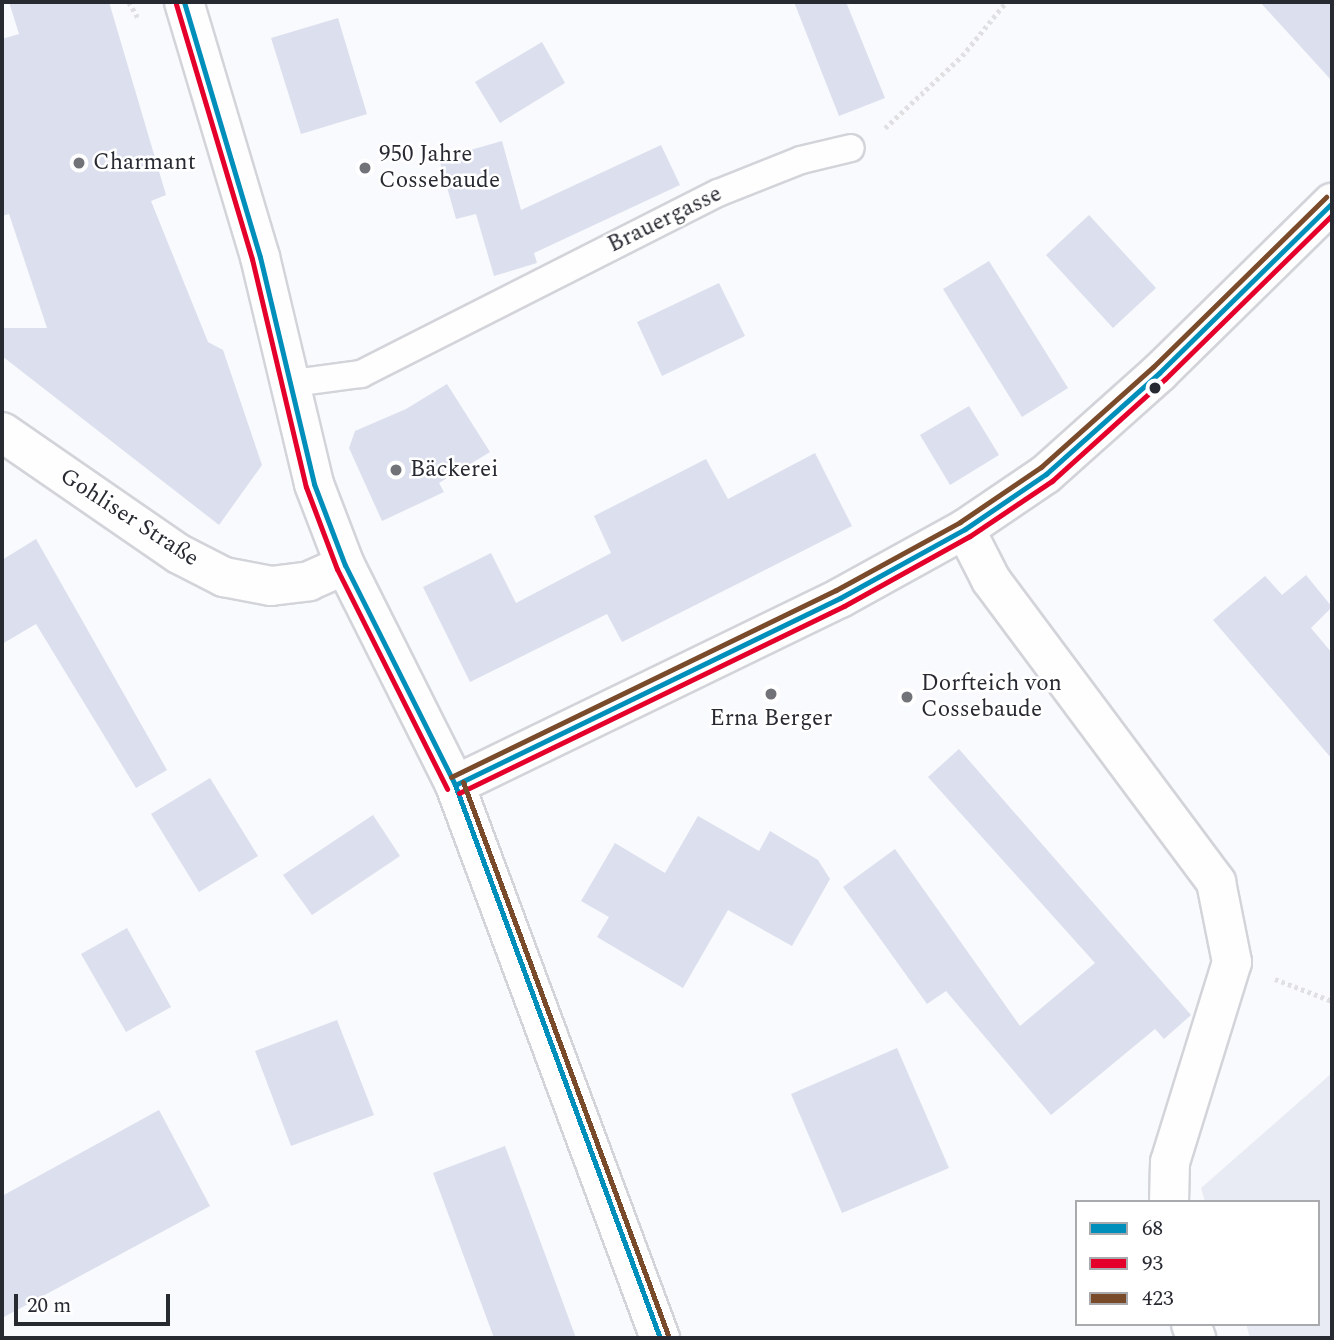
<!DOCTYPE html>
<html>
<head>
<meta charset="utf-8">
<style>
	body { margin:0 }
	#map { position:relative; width:1334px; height:1340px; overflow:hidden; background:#f9fafd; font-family:Spectral,serif }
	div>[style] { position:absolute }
	.built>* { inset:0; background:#e9ebf4 }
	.building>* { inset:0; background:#dcdfee }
	.path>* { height:4.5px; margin-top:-2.25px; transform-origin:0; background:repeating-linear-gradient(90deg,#e0e0e2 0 3.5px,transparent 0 7px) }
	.roads { filter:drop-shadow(2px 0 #d3d4da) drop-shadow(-2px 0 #d3d4da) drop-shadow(0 2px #d3d4da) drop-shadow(0 -2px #d3d4da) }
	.service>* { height:26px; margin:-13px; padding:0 13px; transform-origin:13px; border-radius:13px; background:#fefeff }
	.minor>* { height:38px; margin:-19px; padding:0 19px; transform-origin:19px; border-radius:19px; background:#fefeff }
	.tertiary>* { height:38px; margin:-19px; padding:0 19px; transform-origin:19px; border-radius:19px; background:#fefeff }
	.primary>* { height:38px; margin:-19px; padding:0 19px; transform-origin:19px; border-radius:19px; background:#fefeff }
	.bus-1>* { height:5px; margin:-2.5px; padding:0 2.5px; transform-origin:2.5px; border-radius:2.5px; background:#008fba }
	.bus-2>* { height:5px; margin:-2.5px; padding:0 2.5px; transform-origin:2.5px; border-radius:2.5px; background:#e4002b }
	.bus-3>* { height:5px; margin:-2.5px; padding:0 2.5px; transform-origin:2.5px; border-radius:2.5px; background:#7a4b2a }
	.dots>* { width:19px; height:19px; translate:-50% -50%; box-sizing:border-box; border:4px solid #fff; border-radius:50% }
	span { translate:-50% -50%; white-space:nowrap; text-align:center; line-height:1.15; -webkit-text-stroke:5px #fff; paint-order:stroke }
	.poi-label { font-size:23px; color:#282a32 }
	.left { translate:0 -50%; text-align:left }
	.street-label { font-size:23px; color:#282a32 }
	.frame { position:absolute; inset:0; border:4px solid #282a32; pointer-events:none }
	.legend { position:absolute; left:1075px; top:1200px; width:245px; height:126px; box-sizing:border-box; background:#fff; border:2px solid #a9aaad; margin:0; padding:9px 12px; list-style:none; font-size:21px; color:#282a32 }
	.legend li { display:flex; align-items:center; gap:14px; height:35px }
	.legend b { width:35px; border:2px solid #a9aaad }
	.scale { position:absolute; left:14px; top:1294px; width:156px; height:32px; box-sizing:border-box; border:4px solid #282a32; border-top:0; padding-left:9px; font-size:21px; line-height:24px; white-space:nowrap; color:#282a32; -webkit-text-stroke:5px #fff; paint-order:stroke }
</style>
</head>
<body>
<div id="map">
	<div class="built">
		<i style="clip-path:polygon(1332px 1073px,1332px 1338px,1250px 1338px,1246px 1324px,1318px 1324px,1318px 1202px,1205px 1202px,1201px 1188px)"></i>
	</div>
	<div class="building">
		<i style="clip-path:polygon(9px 2px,109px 2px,166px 195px,151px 201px,208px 342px,223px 350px,262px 465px,219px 525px,2px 356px,2px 328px,47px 328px,9px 214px,2px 216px,2px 39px,19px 34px)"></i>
		<i style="clip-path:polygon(794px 2px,846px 2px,885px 98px,839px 116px)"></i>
		<i style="clip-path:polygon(1260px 2px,1332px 2px,1332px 81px)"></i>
		<i style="clip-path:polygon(338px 18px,367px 114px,301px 134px,271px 38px)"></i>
		<i style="clip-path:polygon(542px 42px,565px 83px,500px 123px,475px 82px)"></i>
		<i style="clip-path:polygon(502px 141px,521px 210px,661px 145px,680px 185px,534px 253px,537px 263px,494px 276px,476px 214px,456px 219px,439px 159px)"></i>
		<i style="clip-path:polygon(1089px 215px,1156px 288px,1113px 328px,1046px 255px)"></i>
		<i style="clip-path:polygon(989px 261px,1068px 388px,1022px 417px,943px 289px)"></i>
		<i style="clip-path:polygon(719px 283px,745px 336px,662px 376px,637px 322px)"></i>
		<i style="clip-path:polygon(447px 384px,490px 452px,439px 483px,444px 492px,382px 521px,349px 448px,355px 431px,406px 409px)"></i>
		<i style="clip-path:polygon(969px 406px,999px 455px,950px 485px,920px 435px)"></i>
		<i style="clip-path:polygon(815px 453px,852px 526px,622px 642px,607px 614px,470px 682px,423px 587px,491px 553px,516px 603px,611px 553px,594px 516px,706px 459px,728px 499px)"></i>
		<i style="clip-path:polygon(36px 539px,167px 770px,136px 788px,36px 624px,2px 644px,2px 560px)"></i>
		<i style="clip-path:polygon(1306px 575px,1332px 607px,1311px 628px,1332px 653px,1332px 759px,1213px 620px,1265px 576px,1282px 595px)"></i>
		<i style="clip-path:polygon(959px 749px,1191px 1015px,1164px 1039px,1155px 1029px,1051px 1115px,946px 991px,927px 1004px,843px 887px,895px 849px,1020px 1026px,1095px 963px,928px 777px)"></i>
		<i style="clip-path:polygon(210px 778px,258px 856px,199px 892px,151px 814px)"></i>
		<i style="clip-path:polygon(373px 815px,400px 856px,312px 915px,283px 875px)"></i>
		<i style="clip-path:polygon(698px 816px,759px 851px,770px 831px,818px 860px,830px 879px,792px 946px,728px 910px,683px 988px,597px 937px,609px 917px,581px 901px,615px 843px,665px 873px)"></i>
		<i style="clip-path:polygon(127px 928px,171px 1007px,126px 1032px,81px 954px)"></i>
		<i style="clip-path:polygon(337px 1020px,374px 1115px,291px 1146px,255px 1051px)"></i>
		<i style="clip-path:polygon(897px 1048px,949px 1168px,842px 1213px,791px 1094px)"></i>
		<i style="clip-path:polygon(159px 1110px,210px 1206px,2px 1318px,2px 1196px)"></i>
		<i style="clip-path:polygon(505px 1146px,576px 1338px,494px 1338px,433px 1173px)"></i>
	</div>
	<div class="path">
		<i style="left:129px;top:2px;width:20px;rotate:60deg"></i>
		<i style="left:885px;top:128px;width:105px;rotate:-43.1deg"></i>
		<i style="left:962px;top:56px;width:70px;rotate:-50.8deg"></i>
		<i style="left:1275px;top:979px;width:61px;rotate:21.1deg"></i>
	</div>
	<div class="roads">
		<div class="service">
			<i style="left:287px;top:384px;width:75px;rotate:-7.7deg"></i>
			<i style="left:361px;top:374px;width:400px;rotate:-26.9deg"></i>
			<i style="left:718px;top:193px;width:89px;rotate:-21.7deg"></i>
			<i style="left:801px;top:160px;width:51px;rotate:-13.5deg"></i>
		</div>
		<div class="minor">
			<i style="left:2px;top:432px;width:215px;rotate:34.6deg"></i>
			<i style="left:179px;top:554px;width:51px;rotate:27.1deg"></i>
			<i style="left:224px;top:577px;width:48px;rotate:10.8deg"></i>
			<i style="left:271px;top:586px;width:38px;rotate:-7deg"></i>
			<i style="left:309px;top:581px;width:39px;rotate:-24deg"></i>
			<i style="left:965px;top:529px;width:57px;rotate:63deg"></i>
			<i style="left:991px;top:580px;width:377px;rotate:53.3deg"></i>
			<i style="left:1216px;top:882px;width:82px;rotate:78.7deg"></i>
			<i style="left:1232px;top:962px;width:209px;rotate:107.2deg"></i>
			<i style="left:1170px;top:1162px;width:40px;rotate:91.4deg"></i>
			<i style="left:1191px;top:1324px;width:15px;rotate:70deg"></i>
		</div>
		<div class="tertiary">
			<i style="left:455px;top:785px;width:428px;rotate:-25.9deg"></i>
			<i style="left:840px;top:598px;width:143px;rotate:-28.9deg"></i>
			<i style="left:965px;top:529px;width:98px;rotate:-34.2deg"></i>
			<i style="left:1046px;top:474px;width:152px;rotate:-41.8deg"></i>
			<i style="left:1159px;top:373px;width:243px;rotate:-44.5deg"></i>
		</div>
		<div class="primary">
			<i style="left:184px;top:2px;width:266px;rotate:73.4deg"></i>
			<i style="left:260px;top:257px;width:233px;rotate:76.6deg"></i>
			<i style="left:314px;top:484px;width:87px;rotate:69.1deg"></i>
			<i style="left:345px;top:565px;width:246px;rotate:63.4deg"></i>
			<i style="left:455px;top:785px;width:590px;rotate:69.66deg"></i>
		</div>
	</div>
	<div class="bus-1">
		<i style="left:184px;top:2px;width:266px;rotate:73.4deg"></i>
		<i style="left:260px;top:257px;width:233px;rotate:76.6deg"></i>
		<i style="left:314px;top:484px;width:87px;rotate:69.1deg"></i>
		<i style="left:345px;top:565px;width:246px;rotate:63.4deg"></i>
		<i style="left:455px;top:785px;width:590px;rotate:69.66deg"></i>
		<i style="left:455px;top:785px;width:428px;rotate:-25.9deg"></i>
		<i style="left:840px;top:598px;width:143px;rotate:-28.9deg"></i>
		<i style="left:965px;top:529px;width:98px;rotate:-34.2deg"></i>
		<i style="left:1046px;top:474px;width:152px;rotate:-41.8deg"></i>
		<i style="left:1159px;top:373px;width:243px;rotate:-44.5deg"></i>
	</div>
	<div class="bus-2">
		<i style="left:176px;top:4px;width:266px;rotate:73.4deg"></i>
		<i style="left:252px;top:259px;width:234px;rotate:76.7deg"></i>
		<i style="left:306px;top:487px;width:88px;rotate:69.3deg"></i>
		<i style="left:337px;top:569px;width:246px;rotate:63.4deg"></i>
		<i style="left:459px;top:793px;width:428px;rotate:-25.9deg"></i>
		<i style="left:844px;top:606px;width:144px;rotate:-29.1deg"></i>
		<i style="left:970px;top:536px;width:99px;rotate:-33.9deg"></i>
		<i style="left:1052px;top:481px;width:152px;rotate:-42.1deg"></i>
		<i style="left:1165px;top:379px;width:234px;rotate:-44.5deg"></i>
	</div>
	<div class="bus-3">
		<i style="left:451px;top:777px;width:428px;rotate:-25.9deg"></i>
		<i style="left:836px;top:590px;width:141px;rotate:-28.7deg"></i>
		<i style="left:960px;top:522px;width:98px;rotate:-34.2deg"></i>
		<i style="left:1041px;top:467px;width:150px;rotate:-41.8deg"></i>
		<i style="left:1153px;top:367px;width:243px;rotate:-44.5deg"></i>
		<i style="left:463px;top:782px;width:590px;rotate:69.66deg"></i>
	</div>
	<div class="dots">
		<i style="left:79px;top:163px;background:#717379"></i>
		<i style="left:365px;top:168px;background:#717379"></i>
		<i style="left:1155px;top:388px;background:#282a32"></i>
		<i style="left:396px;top:470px;background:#717379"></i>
		<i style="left:771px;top:694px;background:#717379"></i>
		<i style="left:907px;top:697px;background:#717379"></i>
	</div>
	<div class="poi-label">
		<span class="left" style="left:379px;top:168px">950 Jahre<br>Cossebaude</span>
		<span class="left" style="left:93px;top:163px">Charmant</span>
		<span class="left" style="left:410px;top:470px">Bäckerei</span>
		<span class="left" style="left:921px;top:697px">Dorfteich von<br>Cossebaude</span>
		<span style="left:771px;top:719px">Erna Berger</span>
	</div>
	<div class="street-label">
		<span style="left:665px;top:220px;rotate:-26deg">Brauergasse</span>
		<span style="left:129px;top:518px;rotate:33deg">Gohliser Straße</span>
	</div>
	<div class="frame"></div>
	<ul class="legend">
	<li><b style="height:9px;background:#008fba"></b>68</li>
	<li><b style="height:9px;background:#e4002b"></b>93</li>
	<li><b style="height:9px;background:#7a4b2a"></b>423</li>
	</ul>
	<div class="scale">20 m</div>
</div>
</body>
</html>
